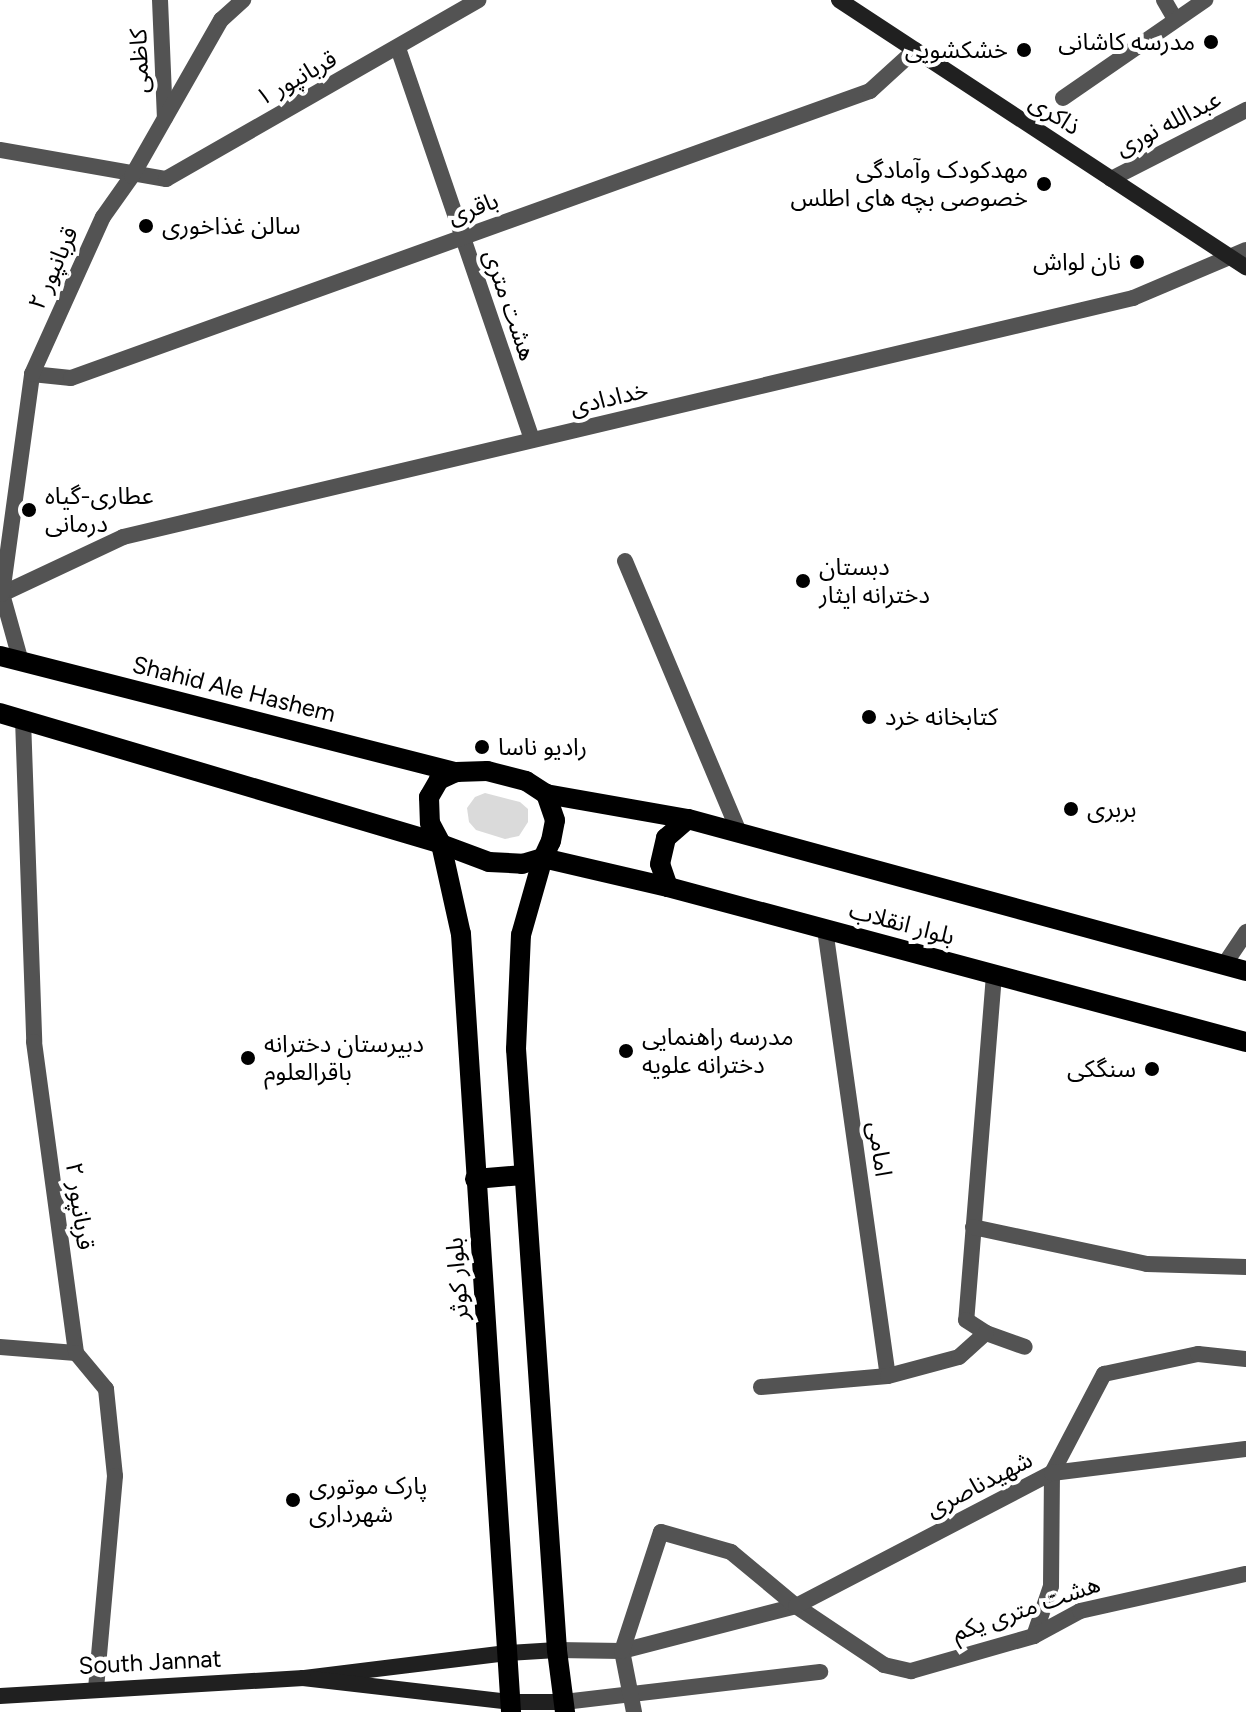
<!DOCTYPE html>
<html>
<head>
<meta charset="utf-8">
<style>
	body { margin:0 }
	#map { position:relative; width:1246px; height:1712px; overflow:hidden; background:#fff; font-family:Figtree,"Noto Sans Arabic",sans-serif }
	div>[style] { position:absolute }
	.green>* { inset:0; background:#dadada }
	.minor>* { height:16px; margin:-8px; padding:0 8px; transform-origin:8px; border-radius:8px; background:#535353 }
	.tertiary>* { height:16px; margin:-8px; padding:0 8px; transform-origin:8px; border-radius:8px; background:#535353 }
	.secondary>* { height:16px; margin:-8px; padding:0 8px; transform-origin:8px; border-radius:8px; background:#202020 }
	.primary>* { height:20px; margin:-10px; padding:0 10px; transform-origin:10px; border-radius:10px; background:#000 }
	.dots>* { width:22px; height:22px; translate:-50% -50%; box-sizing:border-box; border:4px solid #fff; border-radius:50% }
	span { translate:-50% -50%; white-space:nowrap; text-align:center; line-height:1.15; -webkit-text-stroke:8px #fff; paint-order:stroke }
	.poi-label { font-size:24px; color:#000 }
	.right { translate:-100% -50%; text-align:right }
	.left { translate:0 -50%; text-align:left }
	.street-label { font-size:24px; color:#000 }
</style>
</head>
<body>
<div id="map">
	<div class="green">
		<i style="clip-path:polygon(485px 793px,520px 802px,528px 809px,528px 822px,519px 836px,505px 839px,476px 830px,469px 822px,467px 808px,475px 797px)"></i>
	</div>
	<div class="minor">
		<i style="left:160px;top:0;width:118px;rotate:87.6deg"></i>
		<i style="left:1164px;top:0;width:22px;rotate:60deg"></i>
		<i style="left:398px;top:48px;width:414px;rotate:71.1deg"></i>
		<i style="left:1063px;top:98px;width:173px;rotate:-34.6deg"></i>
		<i style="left:0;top:150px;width:169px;rotate:9.9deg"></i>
		<i style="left:166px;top:179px;width:360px;rotate:-29.8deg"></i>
		<i style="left:1111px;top:179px;width:152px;rotate:-27.1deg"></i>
		<i style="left:32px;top:374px;width:39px;rotate:6deg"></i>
		<i style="left:71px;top:378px;width:849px;rotate:-19.76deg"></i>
		<i style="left:870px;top:91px;width:61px;rotate:-42.3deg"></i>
		<i style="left:625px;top:561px;width:296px;rotate:67.2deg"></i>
		<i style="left:2px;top:594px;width:134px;rotate:-25.2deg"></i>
		<i style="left:123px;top:537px;width:1038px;rotate:-13.31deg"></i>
		<i style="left:1133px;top:298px;width:123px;rotate:-23deg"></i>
		<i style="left:21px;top:662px;width:71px;rotate:-105.6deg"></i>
		<i style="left:2px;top:594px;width:222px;rotate:-82.2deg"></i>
		<i style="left:32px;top:374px;width:172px;rotate:-65.7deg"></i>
		<i style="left:103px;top:217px;width:50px;rotate:-54.7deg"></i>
		<i style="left:132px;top:176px;width:180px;rotate:-60.3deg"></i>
		<i style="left:221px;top:20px;width:30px;rotate:-42deg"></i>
		<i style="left:825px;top:929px;width:451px;rotate:82deg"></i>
		<i style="left:1224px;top:965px;width:40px;rotate:-56deg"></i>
		<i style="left:994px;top:975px;width:346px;rotate:94.6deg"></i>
		<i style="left:966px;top:1320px;width:24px;rotate:33deg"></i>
		<i style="left:986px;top:1333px;width:41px;rotate:19.7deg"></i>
		<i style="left:973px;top:1227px;width:178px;rotate:12deg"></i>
		<i style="left:1147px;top:1264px;width:99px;rotate:1.7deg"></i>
		<i style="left:0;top:1347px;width:76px;rotate:4.5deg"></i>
		<i style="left:761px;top:1387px;width:127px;rotate:-5deg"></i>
		<i style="left:888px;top:1376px;width:73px;rotate:-15deg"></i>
		<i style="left:959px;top:1357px;width:36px;rotate:-42deg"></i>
		<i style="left:1034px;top:1636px;width:53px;rotate:-71.2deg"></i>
		<i style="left:1051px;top:1586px;width:113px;rotate:-89.5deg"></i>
		<i style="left:1052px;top:1473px;width:112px;rotate:-62.3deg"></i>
		<i style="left:1104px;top:1374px;width:96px;rotate:-12deg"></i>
		<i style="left:1198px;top:1354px;width:48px;rotate:5.9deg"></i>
		<i style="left:557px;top:1650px;width:65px;rotate:0.9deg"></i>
		<i style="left:622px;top:1651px;width:180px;rotate:-14.5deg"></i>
		<i style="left:796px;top:1606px;width:106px;rotate:33.8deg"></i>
		<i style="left:884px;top:1665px;width:28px;rotate:13deg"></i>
		<i style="left:911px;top:1671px;width:128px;rotate:-15.9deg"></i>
		<i style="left:1034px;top:1636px;width:52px;rotate:-28.5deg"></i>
		<i style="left:1080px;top:1611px;width:170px;rotate:-12.6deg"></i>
		<i style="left:564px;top:1702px;width:258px;rotate:-6.7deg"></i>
		<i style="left:634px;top:1712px;width:62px;rotate:-101.1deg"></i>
		<i style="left:622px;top:1651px;width:125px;rotate:-71.9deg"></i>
		<i style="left:661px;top:1532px;width:73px;rotate:15.9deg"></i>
		<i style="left:731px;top:1552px;width:85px;rotate:39.7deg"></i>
		<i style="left:796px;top:1606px;width:288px;rotate:-27.5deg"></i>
		<i style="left:1052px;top:1473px;width:195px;rotate:-7.1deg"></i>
	</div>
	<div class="tertiary">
		<i style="left:23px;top:719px;width:323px;rotate:88deg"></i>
		<i style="left:34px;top:1042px;width:314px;rotate:82.3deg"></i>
		<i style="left:76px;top:1353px;width:47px;rotate:50.2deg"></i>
		<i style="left:106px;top:1389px;width:87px;rotate:84.1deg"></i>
		<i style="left:115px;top:1476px;width:214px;rotate:95.1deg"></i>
	</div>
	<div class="secondary">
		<i style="left:839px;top:0;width:487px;rotate:33.3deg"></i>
		<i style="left:557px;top:1650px;width:50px;rotate:176.6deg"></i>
		<i style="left:507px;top:1653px;width:206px;rotate:173deg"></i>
		<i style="left:303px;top:1678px;width:208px;rotate:6.6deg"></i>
		<i style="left:510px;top:1702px;width:54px"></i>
		<i style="left:0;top:1696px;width:304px;rotate:-3.4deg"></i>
	</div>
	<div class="primary">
		<i style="left:0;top:656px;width:471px;rotate:14.3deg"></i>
		<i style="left:0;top:713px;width:460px;rotate:16.5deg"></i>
		<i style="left:441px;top:844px;width:51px;rotate:20.6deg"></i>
		<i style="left:489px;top:862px;width:33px;rotate:3deg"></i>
		<i style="left:522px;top:864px;width:22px;rotate:-16deg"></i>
		<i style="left:543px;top:858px;width:19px;rotate:-65deg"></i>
		<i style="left:551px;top:841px;width:21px;rotate:-79deg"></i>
		<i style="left:555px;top:820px;width:28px;rotate:-109deg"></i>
		<i style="left:546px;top:794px;width:24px;rotate:-147deg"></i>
		<i style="left:526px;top:781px;width:40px;rotate:-165.6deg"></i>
		<i style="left:487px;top:771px;width:31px;rotate:178deg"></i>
		<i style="left:456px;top:772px;width:19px;rotate:155deg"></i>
		<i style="left:439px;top:780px;width:20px;rotate:120deg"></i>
		<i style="left:429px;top:797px;width:26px;rotate:88deg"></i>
		<i style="left:430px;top:823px;width:24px;rotate:62deg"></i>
		<i style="left:441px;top:844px;width:92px;rotate:77.5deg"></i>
		<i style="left:461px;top:934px;width:780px;rotate:86.32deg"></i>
		<i style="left:546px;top:794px;width:144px;rotate:10deg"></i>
		<i style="left:688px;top:819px;width:578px;rotate:15.24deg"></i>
		<i style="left:668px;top:887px;width:24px;rotate:-109deg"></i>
		<i style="left:660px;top:864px;width:27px;rotate:-77deg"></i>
		<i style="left:666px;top:838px;width:29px;rotate:-41deg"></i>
		<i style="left:475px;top:1179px;width:48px;rotate:-4.8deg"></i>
		<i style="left:565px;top:1712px;width:63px;rotate:-97.4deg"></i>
		<i style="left:557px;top:1650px;width:602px;rotate:-93.9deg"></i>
		<i style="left:516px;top:1049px;width:114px;rotate:-87.5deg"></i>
		<i style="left:521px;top:935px;width:80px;rotate:-74.1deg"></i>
		<i style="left:543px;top:858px;width:128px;rotate:13.1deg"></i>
		<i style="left:668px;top:887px;width:598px;rotate:15.01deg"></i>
	</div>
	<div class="dots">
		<i style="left:1211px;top:42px;background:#000"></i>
		<i style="left:1024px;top:50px;background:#000"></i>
		<i style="left:1044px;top:184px;background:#000"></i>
		<i style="left:146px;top:226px;background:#000"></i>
		<i style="left:1137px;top:262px;background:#000"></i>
		<i style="left:29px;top:510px;background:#000"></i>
		<i style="left:803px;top:581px;background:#000"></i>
		<i style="left:869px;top:717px;background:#000"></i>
		<i style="left:482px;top:747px;background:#000"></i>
		<i style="left:1071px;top:809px;background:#000"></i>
		<i style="left:626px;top:1051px;background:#000"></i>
		<i style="left:248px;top:1058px;background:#000"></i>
		<i style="left:1152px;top:1069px;background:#000"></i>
		<i style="left:293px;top:1500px;background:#000"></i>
	</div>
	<div class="poi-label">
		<span class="right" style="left:1195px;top:42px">مدرسه کاشانی</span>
		<span class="right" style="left:1008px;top:50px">خشکشویی</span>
		<span class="right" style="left:1028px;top:184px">مهدکودک وآمادگی<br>خصوصی بچه های اطلس</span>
		<span class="left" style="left:162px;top:226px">سالن غذاخوری</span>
		<span class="right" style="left:1121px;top:262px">نان لواش</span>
		<span class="left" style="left:45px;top:510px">عطاری-گیاه<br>درمانی</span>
		<span class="left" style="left:819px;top:581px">دبستان<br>دخترانه ایثار</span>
		<span class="left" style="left:885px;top:717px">کتابخانه خرد</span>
		<span class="left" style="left:498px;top:747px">رادیو ناسا</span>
		<span class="left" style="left:1087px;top:809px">بربری</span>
		<span class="left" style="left:642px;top:1051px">مدرسه راهنمایی<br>دخترانه علویه</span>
		<span class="left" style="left:264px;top:1058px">دبیرستان دخترانه<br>باقرالعلوم</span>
		<span class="right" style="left:1136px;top:1069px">سنگکی</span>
		<span class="left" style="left:309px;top:1500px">پارک موتوری<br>شهرداری</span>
	</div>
	<div class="street-label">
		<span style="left:139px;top:61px;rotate:-92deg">کاظمی</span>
		<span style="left:296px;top:78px;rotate:-29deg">قربانپور ۱</span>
		<span style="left:1055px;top:114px;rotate:33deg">ذاکری</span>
		<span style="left:1168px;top:123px;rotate:-27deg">عبدالله نوری</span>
		<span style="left:473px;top:208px;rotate:-20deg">باقری</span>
		<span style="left:53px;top:268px;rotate:-66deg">قربانپور ۲</span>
		<span style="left:510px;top:305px;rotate:71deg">هشت متری</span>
		<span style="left:609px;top:398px;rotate:-13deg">خدادادی</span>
		<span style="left:234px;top:689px;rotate:14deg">Shahid Ale Hashem</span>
		<span style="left:902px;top:923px;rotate:15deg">بلوار انقلاب</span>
		<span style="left:880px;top:1149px;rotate:82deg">امامی</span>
		<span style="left:80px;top:1206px;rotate:82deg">قربانپور ۲</span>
		<span style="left:457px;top:1279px;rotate:-94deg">بلوار کوثر</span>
		<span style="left:979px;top:1484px;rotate:-27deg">شهید‌ناصری</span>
		<span style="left:1026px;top:1608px;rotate:-19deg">هشت متری یکم</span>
		<span style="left:150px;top:1662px;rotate:-3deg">South Jannat</span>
	</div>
</div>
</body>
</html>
